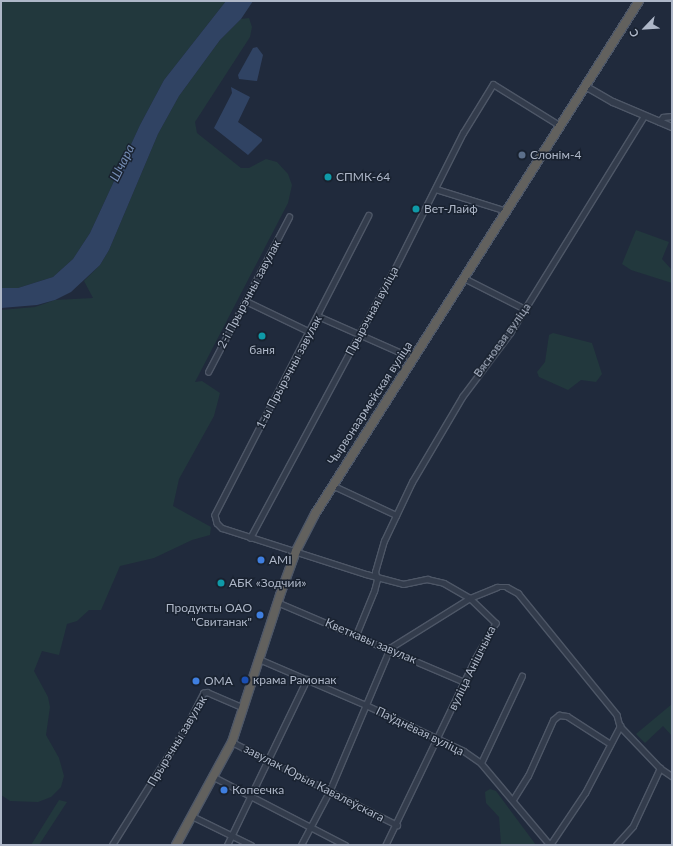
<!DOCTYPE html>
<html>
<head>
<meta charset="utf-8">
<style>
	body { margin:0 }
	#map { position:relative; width:673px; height:846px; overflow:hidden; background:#202a3c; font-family:Lato,sans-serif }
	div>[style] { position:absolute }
	.green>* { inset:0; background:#22383d }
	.water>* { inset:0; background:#304363 }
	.roads { filter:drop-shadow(1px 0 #4e5767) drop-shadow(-1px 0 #4e5767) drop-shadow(0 1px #4e5767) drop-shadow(0 -1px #4e5767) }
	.minor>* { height:4.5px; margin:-2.25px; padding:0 2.25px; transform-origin:2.25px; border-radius:2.25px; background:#333c4c }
	.tertiary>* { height:6px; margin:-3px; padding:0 3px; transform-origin:3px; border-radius:3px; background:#333c4c }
	.trunk>* { height:8px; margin:-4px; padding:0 4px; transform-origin:4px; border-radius:4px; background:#62615e }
	.dots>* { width:11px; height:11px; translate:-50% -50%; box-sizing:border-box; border:2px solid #192230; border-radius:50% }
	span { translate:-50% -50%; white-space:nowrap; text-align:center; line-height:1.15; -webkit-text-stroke:3px #192230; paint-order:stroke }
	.poi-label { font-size:12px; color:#aeb7c8 }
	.left { translate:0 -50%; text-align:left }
	.right { translate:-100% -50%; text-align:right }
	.street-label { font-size:12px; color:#aeb7c8 }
	.water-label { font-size:13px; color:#748cb3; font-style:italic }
	.frame { position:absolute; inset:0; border:2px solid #aeb7c8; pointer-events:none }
	.north { position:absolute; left:625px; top:8px; width:40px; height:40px; -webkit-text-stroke:3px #192230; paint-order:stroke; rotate:245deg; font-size:11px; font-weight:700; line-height:16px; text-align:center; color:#aeb7c8 }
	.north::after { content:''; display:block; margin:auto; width:14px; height:18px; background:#aeb7c8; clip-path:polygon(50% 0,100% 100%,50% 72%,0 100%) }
</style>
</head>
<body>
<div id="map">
	<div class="green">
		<i style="clip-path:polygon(1px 1px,226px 1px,164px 80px,140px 125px,90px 233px,73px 259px,53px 277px,18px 288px,1px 288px)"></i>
		<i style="clip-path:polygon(249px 18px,252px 27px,250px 37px,195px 122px,197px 133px,241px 168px,249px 168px,266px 159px,277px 162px,288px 174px,292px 185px,288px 203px,195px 382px,202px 381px,220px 393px,214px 416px,179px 479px,173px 506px,211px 527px,210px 535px,192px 540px,154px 558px,120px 566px,101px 610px,89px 610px,77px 621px,67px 624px,59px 655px,42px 651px,34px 671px,48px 697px,50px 707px,46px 735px,59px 758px,64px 776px,61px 787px,51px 797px,38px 802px,10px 801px,1px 795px,1px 310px,35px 307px,55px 300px,93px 298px,84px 281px,100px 265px,109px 250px,158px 134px,179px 96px,220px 40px,241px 19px)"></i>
		<i style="clip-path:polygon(636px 230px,669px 242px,662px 259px,672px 270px,672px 283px,631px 270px,622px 264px)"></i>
		<i style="clip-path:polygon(553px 333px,592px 343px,602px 374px,596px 382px,581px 380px,568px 390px,539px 377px,537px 372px,545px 362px,549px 335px)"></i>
		<i style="clip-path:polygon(672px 704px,672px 736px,663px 726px,645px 743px,636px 734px)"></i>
		<i style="clip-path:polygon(490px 789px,496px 791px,536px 845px,501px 845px,499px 817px,486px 803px,485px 792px)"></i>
		<i style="clip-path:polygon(59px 800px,67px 802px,39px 845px,31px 845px)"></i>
	</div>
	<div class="water">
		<i style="clip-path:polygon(226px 1px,253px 1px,241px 19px,220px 40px,179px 96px,158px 134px,109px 250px,100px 265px,71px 292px,55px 300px,37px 305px,1px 308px,1px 288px,18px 288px,53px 277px,73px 259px,90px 233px,140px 125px,164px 80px)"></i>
		<i style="clip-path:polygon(257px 47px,263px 55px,257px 81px,239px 79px,238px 75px,253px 48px)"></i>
		<i style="clip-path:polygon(231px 87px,250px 97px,238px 122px,262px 139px,262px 141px,248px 155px,214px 128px,232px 93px)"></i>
	</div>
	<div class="roads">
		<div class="minor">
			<i style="left:659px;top:122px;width:6px;rotate:-51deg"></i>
			<i style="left:663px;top:117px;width:9px;rotate:-6deg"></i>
			<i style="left:436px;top:189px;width:74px;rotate:17.2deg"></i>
			<i style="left:369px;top:215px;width:337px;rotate:117.2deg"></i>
			<i style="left:215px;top:515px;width:8px;rotate:76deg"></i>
			<i style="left:217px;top:523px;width:7px;rotate:45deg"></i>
			<i style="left:222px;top:528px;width:151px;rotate:17.7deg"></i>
			<i style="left:366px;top:574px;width:38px;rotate:15deg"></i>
			<i style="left:403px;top:584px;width:25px;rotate:-12deg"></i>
			<i style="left:427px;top:579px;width:17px;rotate:13deg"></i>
			<i style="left:444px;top:583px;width:30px;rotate:30deg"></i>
			<i style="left:470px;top:598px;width:36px;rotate:44deg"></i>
			<i style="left:496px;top:623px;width:40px;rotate:119.7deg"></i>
			<i style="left:476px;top:658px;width:208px;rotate:115.7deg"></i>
			<i style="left:464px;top:278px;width:68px;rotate:26.9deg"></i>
			<i style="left:246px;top:301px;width:71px;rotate:25.8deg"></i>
			<i style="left:318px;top:316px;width:104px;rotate:23.9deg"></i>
			<i style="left:208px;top:372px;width:175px;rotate:-62.4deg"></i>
			<i style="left:332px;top:485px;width:71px;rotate:25.1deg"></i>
			<i style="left:250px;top:538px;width:304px;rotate:-61.8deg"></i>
			<i style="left:394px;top:270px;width:153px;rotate:-63.3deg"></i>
			<i style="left:463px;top:133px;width:57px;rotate:-58.5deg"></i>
			<i style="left:493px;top:84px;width:80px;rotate:31.7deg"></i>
			<i style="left:277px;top:602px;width:204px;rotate:23.1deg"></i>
			<i style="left:356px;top:635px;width:48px;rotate:-67.8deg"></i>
			<i style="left:374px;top:591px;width:11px;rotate:-75deg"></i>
			<i style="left:377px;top:580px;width:8px;rotate:-104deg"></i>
			<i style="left:375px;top:572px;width:32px;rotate:-74deg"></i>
			<i style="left:384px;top:541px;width:65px;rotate:-64.6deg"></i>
			<i style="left:412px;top:482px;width:99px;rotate:-59.5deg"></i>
			<i style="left:462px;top:397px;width:80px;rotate:-53.1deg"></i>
			<i style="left:510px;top:333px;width:255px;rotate:-58.3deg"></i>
			<i style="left:259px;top:659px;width:116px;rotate:23.3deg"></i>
			<i style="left:366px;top:705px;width:108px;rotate:25.1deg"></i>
			<i style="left:464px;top:751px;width:21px;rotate:35deg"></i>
			<i style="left:481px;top:763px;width:107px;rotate:49.9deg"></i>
			<i style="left:232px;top:742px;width:185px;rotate:26.7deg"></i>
			<i style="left:481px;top:763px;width:96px;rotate:-64.8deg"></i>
			<i style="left:214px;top:777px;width:148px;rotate:27.4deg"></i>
			<i style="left:514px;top:798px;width:26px;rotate:-58deg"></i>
			<i style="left:528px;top:776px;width:61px;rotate:-65.9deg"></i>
			<i style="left:553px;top:720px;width:8px;rotate:-40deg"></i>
			<i style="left:559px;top:715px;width:8px;rotate:7deg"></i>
			<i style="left:567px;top:716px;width:50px;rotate:32.7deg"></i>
			<i style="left:192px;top:816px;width:66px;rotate:26.2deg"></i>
			<i style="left:112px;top:845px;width:142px;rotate:-58deg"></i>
			<i style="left:187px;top:725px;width:36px;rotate:-63deg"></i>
			<i style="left:203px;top:693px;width:4px;rotate:-14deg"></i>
			<i style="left:207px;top:692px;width:40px;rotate:23.4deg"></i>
			<i style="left:227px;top:845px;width:184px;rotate:-64.3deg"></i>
			<i style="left:301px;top:845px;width:62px;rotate:-62.2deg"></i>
			<i style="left:330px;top:790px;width:154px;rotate:-67.1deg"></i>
			<i style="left:390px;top:648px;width:94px;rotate:-32deg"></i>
			<i style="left:470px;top:598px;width:29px;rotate:-22deg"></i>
			<i style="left:497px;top:587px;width:10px"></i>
			<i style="left:507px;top:587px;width:13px;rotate:29deg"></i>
			<i style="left:518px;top:593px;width:157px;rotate:50.9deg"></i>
			<i style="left:617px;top:715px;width:11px;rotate:75deg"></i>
			<i style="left:620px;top:726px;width:58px;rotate:46.4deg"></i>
			<i style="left:660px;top:768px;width:14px;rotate:34deg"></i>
			<i style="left:550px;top:845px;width:63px;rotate:-56.1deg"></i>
			<i style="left:585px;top:793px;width:76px;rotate:-62.4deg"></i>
			<i style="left:616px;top:845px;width:25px;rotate:-48deg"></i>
			<i style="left:633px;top:826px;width:64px;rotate:-65deg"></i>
		</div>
		<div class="tertiary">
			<i style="left:585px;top:86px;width:32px;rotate:30deg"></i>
			<i style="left:613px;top:102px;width:64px;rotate:23deg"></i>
		</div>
		<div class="trunk">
			<i style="left:176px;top:845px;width:117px;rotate:-61.5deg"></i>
			<i style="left:232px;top:742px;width:155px;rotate:-71.9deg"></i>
			<i style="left:280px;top:595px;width:47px;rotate:-70deg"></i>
			<i style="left:296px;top:551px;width:42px;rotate:-62.8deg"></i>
			<i style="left:315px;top:514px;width:607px;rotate:-57.72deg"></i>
		</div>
	</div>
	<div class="dots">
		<i style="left:522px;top:155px;background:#5c6f8a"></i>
		<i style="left:328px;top:177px;background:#0f9aa8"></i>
		<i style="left:416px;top:209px;background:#0f9aa8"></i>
		<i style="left:262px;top:336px;background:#0f9aa8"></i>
		<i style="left:261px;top:560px;background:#3f7fe0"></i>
		<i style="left:221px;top:583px;background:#0f9aa8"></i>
		<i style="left:260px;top:615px;background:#3f7fe0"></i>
		<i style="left:245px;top:680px;background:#1a4fb4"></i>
		<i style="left:196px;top:681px;background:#3f7fe0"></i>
		<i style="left:224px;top:790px;background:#3f7fe0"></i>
	</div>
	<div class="poi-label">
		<span class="left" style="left:530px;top:155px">Слонім-4</span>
		<span class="left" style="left:336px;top:177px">СПМК-64</span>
		<span class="left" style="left:424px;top:209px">Вет-Лайф</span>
		<span style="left:262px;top:350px">баня</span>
		<span class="left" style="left:269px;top:560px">AMI</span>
		<span class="left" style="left:229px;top:583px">АБК «Зодчий»</span>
		<span class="right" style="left:252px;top:615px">Продукты ОАО<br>"Свитанак"</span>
		<span class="left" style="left:253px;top:680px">крама Рамонак</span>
		<span class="left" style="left:204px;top:681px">ОМА</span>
		<span class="left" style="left:232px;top:790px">Копеечка</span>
	</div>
	<div class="street-label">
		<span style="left:249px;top:294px;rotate:-62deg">2-і Прырэчны завулак</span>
		<span style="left:372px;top:311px;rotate:-62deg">Прырэчная вуліца</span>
		<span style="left:502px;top:340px;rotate:-54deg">Вясновая вуліца</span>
		<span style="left:289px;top:372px;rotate:-62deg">1-ы Прырэчны завулак</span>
		<span style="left:370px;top:403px;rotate:-57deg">Чырвонаармейская вуліца</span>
		<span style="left:371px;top:641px;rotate:23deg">Кветкавы завулак</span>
		<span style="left:472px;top:668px;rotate:-64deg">вуліца Анішчыка</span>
		<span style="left:420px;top:731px;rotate:26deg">Паўднёвая вуліца</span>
		<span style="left:177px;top:741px;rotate:-59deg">Прырэчны завулак</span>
		<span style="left:314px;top:783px;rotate:27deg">завулак Юрыя Кавалеўскага</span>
	</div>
	<div class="water-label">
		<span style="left:122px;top:163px;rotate:-64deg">Шчара</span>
	</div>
	<div class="frame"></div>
	<div class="north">С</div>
</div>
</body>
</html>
